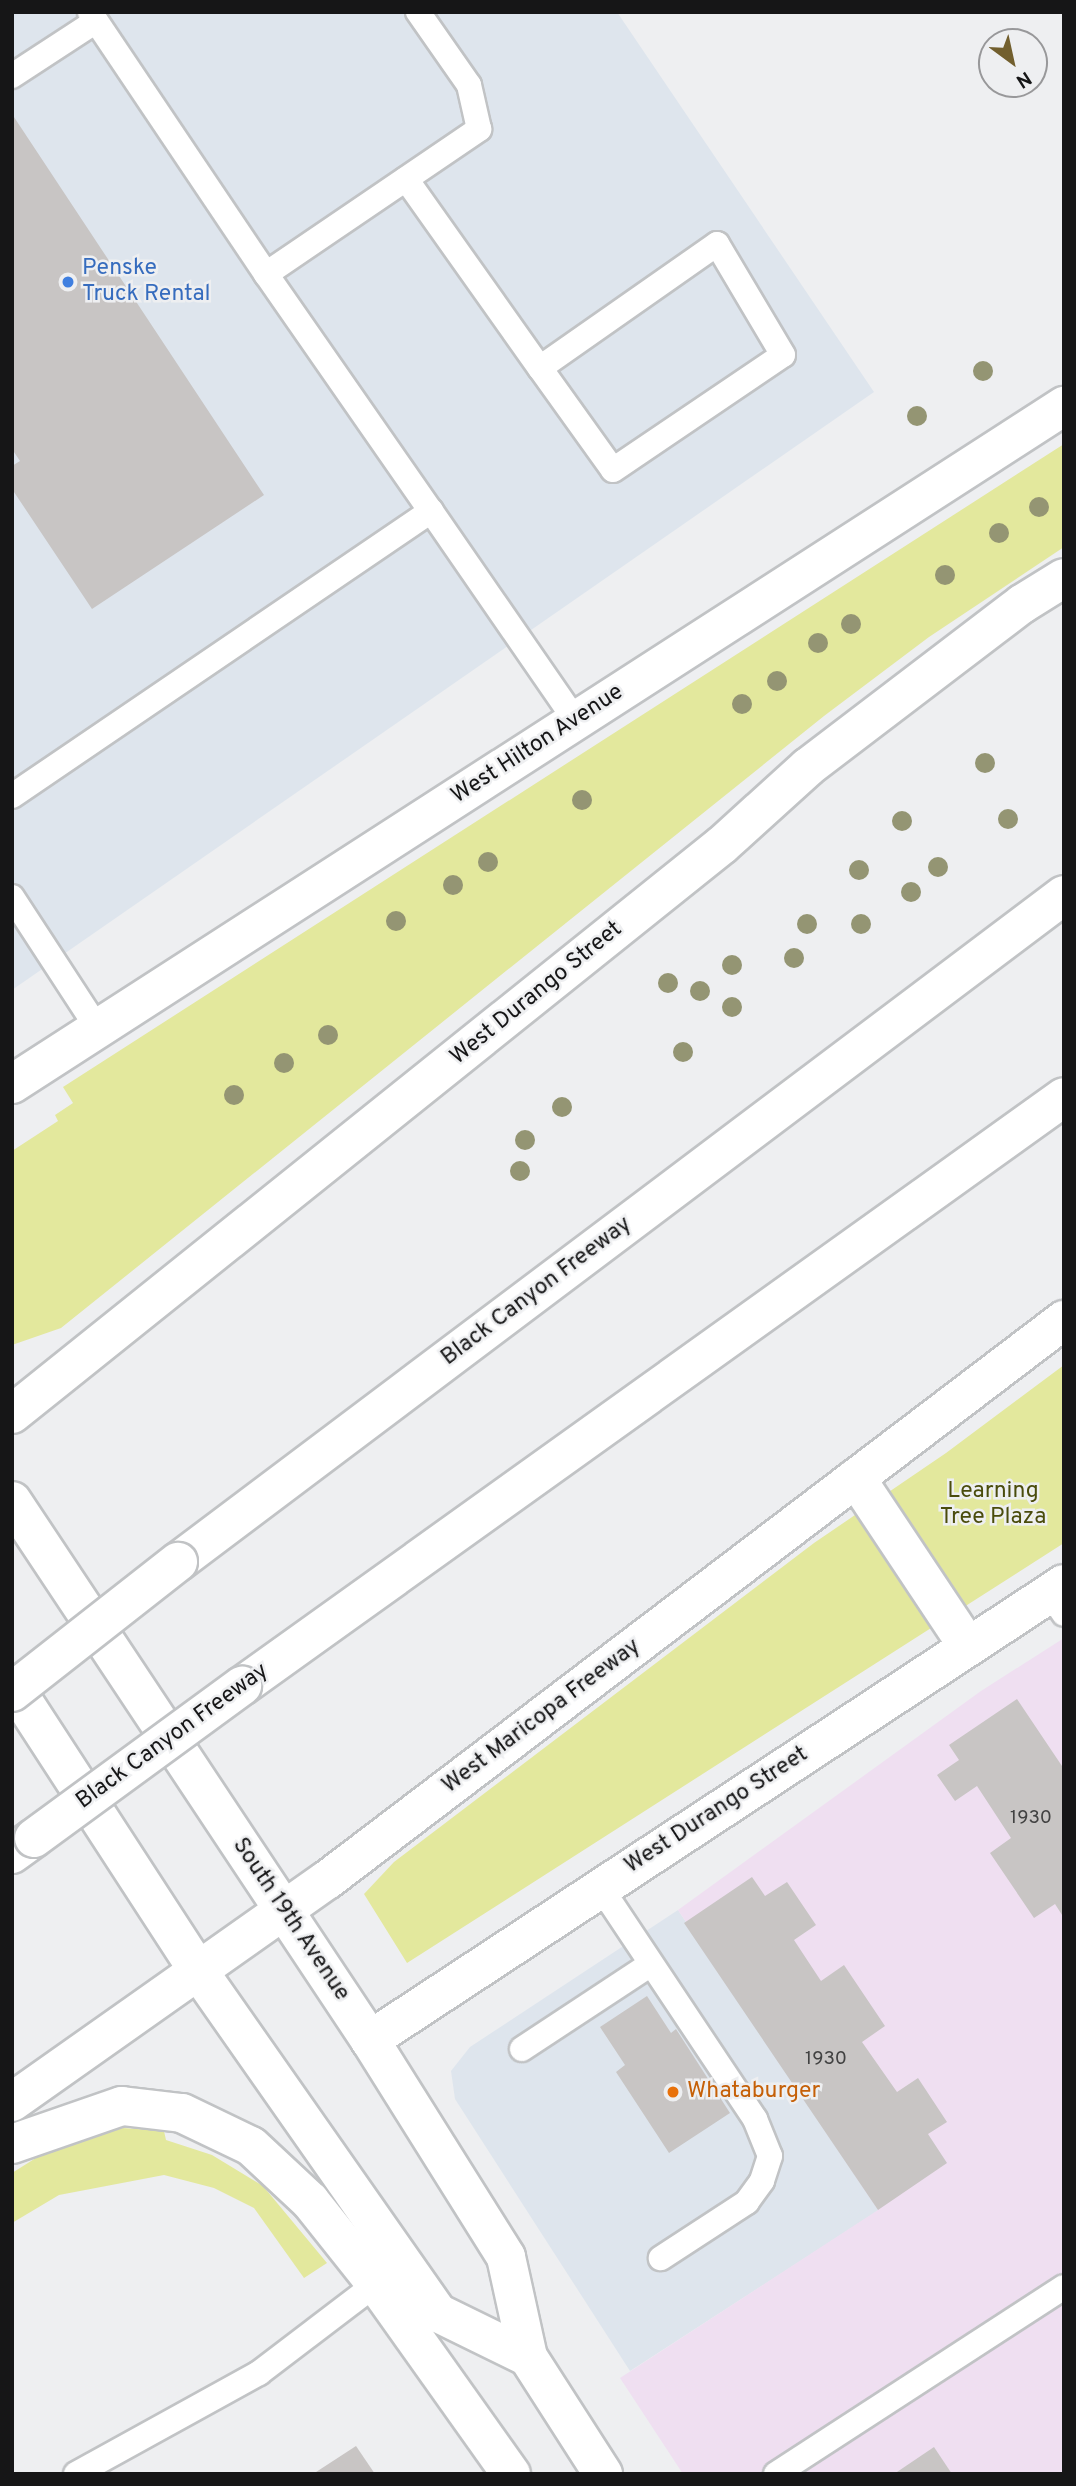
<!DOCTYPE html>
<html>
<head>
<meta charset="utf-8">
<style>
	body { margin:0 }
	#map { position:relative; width:1076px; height:2486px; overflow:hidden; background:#eeeff1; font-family:Overpass,sans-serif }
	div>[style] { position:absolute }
	.built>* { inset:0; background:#dee5ed }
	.industrial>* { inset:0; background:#efdff1 }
	.green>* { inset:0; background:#e3e89d }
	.building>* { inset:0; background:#c8c5c4 }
	.roads { filter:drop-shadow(2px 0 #c1c3c5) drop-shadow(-2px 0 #c1c3c5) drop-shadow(0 2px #c1c3c5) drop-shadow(0 -2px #c1c3c5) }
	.service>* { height:24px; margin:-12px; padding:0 12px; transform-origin:12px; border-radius:12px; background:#fff }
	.minor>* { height:38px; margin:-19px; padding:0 19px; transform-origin:19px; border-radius:19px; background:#fff }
	.secondary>* { height:38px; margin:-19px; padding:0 19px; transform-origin:19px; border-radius:19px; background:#fff }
	.primary>* { height:38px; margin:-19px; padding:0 19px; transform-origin:19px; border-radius:19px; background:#fff }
	.motorway>* { height:38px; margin:-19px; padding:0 19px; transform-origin:19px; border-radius:19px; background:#fff }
	.bridges { filter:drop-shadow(2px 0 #c1c3c5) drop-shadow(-2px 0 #c1c3c5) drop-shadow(0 2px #c1c3c5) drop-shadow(0 -2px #c1c3c5) }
	.motorway-bridge>* { height:38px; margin:-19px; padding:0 19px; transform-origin:19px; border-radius:19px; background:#fff }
	.trees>* { width:20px; height:20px; margin:-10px; border-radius:50%; background:#949573 }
	.dots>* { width:19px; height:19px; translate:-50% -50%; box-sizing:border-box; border:4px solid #eeeff1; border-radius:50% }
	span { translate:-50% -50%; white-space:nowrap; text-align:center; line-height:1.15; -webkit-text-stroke:5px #eeeff1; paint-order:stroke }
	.number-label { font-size:19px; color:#424242 }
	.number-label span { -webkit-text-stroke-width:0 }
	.shop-label { font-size:23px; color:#366cbe }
	.left { translate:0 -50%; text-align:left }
	.street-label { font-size:23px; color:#161617 }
	.park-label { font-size:23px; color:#4a4c0c }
	.food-label { font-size:23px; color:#c56008 }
	.frame { position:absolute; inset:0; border:14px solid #161617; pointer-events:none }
	.north { position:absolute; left:978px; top:28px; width:70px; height:70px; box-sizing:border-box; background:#eeeff1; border:2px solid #98989a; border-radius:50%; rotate:147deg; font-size:19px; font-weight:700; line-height:28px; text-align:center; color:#161617 }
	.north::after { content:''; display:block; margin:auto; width:24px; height:32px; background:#725f2e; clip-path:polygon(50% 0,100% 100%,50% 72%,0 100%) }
</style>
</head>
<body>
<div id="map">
	<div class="built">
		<i style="clip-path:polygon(12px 12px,617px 12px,874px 392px,12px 990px)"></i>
		<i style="clip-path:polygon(678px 1910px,879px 2210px,630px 2371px,455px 2099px,451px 2071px,470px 2047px)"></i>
	</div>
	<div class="industrial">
		<i style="clip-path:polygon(1064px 1638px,1064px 2474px,683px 2474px,620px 2378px,878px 2210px,678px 1910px,981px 1691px)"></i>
	</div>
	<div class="green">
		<i style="clip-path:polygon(1064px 444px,1064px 547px,929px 637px,824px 716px,61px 1328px,12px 1345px,12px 1151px,58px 1121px,55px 1115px,73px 1103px,63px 1087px)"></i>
		<i style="clip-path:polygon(1064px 1365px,1064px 1543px,407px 1963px,364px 1894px,394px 1862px,814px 1543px,946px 1453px)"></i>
		<i style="clip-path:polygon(123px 2128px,164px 2131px,166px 2140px,212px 2155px,263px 2186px,327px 2263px,304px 2278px,254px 2208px,214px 2188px,164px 2175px,59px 2195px,12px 2223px,12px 2173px,47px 2151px)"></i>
	</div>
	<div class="building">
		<i style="clip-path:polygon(12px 114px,264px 495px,92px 609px,12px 489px,12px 466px,20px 461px,12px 449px)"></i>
		<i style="clip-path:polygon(1017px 1699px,1064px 1769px,1064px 1918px,1055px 1904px,1034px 1918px,990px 1853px,1011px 1838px,977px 1786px,955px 1801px,937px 1775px,959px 1760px,949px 1745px)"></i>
		<i style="clip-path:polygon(752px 1877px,765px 1896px,787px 1882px,816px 1925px,794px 1940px,821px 1981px,844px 1965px,885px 2026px,862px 2042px,897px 2092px,918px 2078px,947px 2122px,928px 2134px,947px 2163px,878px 2210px,684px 1923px)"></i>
		<i style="clip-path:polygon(647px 1996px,671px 2033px,676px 2029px,730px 2113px,669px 2153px,616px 2072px,625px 2065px,600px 2027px)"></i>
		<i style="clip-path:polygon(356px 2446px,375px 2474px,313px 2474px)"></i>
		<i style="clip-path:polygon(934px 2447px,952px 2474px,894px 2474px)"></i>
	</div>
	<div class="roads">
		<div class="service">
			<i style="left:90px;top:12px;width:316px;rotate:56.1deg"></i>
			<i style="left:266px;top:274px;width:258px;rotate:-34.2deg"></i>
			<i style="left:479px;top:129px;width:45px;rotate:-102.8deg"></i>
			<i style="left:469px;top:85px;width:89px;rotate:-124.9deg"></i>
			<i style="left:12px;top:76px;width:100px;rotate:-33.2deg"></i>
			<i style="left:406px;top:179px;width:232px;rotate:54.7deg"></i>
			<i style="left:540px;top:368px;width:125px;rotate:54.4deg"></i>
			<i style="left:613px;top:470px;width:205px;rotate:-34.1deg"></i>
			<i style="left:783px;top:355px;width:129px;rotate:-120.7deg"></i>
			<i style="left:717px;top:244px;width:216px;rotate:145deg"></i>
			<i style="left:266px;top:274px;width:289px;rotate:55.2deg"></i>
			<i style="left:12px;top:796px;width:507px;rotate:-34.22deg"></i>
			<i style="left:431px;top:511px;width:255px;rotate:55.4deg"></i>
			<i style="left:12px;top:897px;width:158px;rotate:56.9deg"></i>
			<i style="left:1050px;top:1593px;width:25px;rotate:56deg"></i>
			<i style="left:601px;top:1888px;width:278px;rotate:56.3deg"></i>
			<i style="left:755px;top:2119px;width:40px;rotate:68deg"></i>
			<i style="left:770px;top:2156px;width:26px;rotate:108deg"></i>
			<i style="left:762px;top:2181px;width:26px;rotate:126deg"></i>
			<i style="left:747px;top:2202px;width:103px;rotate:146.9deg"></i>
			<i style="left:522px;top:2049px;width:154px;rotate:-33.4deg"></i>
			<i style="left:76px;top:2474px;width:209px;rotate:-28.9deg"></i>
			<i style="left:259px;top:2373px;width:147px;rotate:-37.3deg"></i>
			<i style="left:776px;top:2474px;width:343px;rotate:-33deg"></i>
		</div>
		<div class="minor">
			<i style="left:12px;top:1084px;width:1252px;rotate:-32.8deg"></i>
			<i style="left:856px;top:1478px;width:201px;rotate:56.4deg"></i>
			<i style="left:370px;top:2040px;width:830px;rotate:-33.31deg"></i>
		</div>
		<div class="secondary">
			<i style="left:12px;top:1414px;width:910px;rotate:-38.71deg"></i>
			<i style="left:722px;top:845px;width:116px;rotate:-42.2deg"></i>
			<i style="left:808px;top:767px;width:269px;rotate:-37.3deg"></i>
			<i style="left:1022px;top:604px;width:49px;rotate:-31.8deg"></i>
			<i style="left:12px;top:2102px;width:385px;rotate:-35.2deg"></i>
			<i style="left:327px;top:1880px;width:926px;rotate:-37.23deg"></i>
		</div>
		<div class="primary">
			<i style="left:12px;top:1501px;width:647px;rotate:56.41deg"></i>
			<i style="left:370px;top:2040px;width:256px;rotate:57.9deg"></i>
			<i style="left:506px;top:2257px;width:102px;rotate:77.6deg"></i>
			<i style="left:528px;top:2357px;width:139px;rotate:57.3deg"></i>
			<i style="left:12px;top:1684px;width:340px;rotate:57deg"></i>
			<i style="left:197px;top:1969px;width:420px;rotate:55deg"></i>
			<i style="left:438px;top:2313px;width:100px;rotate:26.1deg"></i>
			<i style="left:12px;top:2144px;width:116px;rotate:-19.1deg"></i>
			<i style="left:122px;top:2106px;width:60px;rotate:6.7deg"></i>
			<i style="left:182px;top:2113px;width:76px;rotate:25.6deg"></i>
			<i style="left:251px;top:2146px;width:81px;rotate:43deg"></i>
			<i style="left:310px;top:2201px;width:106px;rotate:51.5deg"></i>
			<i style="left:376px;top:2284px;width:233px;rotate:54.6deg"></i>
		</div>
		<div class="motorway">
			<i style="left:178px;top:1562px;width:1109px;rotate:-36.97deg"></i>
			<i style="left:242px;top:1686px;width:1011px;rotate:-35.62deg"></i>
			<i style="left:12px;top:1854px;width:27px;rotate:-36deg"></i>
		</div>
	</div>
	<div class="bridges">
		<div class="motorway-bridge">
			<i style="left:12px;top:1692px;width:211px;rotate:-38.1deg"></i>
			<i style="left:34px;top:1838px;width:258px;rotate:-36.2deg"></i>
		</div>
	</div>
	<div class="trees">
		<i style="left:983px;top:371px"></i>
		<i style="left:917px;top:416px"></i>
		<i style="left:1039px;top:507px"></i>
		<i style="left:999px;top:533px"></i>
		<i style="left:945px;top:575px"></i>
		<i style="left:851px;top:624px"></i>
		<i style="left:818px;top:643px"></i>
		<i style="left:777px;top:681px"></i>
		<i style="left:742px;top:704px"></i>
		<i style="left:985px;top:763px"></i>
		<i style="left:582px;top:800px"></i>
		<i style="left:1008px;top:819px"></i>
		<i style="left:902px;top:821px"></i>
		<i style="left:488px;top:862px"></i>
		<i style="left:938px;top:867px"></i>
		<i style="left:859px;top:870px"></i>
		<i style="left:453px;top:885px"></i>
		<i style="left:911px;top:892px"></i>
		<i style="left:396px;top:921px"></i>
		<i style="left:807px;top:924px"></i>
		<i style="left:861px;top:924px"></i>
		<i style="left:794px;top:958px"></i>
		<i style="left:732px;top:965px"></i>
		<i style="left:668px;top:983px"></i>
		<i style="left:700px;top:991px"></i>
		<i style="left:732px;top:1007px"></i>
		<i style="left:328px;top:1035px"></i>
		<i style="left:683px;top:1052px"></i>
		<i style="left:284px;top:1063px"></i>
		<i style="left:234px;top:1095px"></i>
		<i style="left:562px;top:1107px"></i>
		<i style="left:525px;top:1140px"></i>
		<i style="left:520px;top:1171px"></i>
	</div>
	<div class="dots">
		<i style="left:68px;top:282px;background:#3f7fe0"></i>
		<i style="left:673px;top:2092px;background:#e8710a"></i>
	</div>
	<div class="number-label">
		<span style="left:1031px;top:1819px">1930</span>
		<span style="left:826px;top:2060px">1930</span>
	</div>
	<div class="shop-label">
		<span class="left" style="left:82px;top:282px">Penske<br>Truck Rental</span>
	</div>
	<div class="street-label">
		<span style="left:538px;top:745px;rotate:-33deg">West Hilton Avenue</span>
		<span style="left:537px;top:994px;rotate:-39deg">West Durango Street</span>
		<span style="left:537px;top:1292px;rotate:-37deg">Black Canyon Freeway</span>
		<span style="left:542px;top:1717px;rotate:-37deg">West Maricopa Freeway</span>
		<span style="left:173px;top:1737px;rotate:-36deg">Black Canyon Freeway</span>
		<span style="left:717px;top:1811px;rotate:-33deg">West Durango Street</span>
		<span style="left:290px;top:1920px;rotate:56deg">South 19th Avenue</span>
	</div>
	<div class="park-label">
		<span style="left:993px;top:1505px">Learning<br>Tree Plaza</span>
	</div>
	<div class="food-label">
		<span class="left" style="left:687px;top:2092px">Whataburger</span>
	</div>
	<div class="frame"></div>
	<div class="north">N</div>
</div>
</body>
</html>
